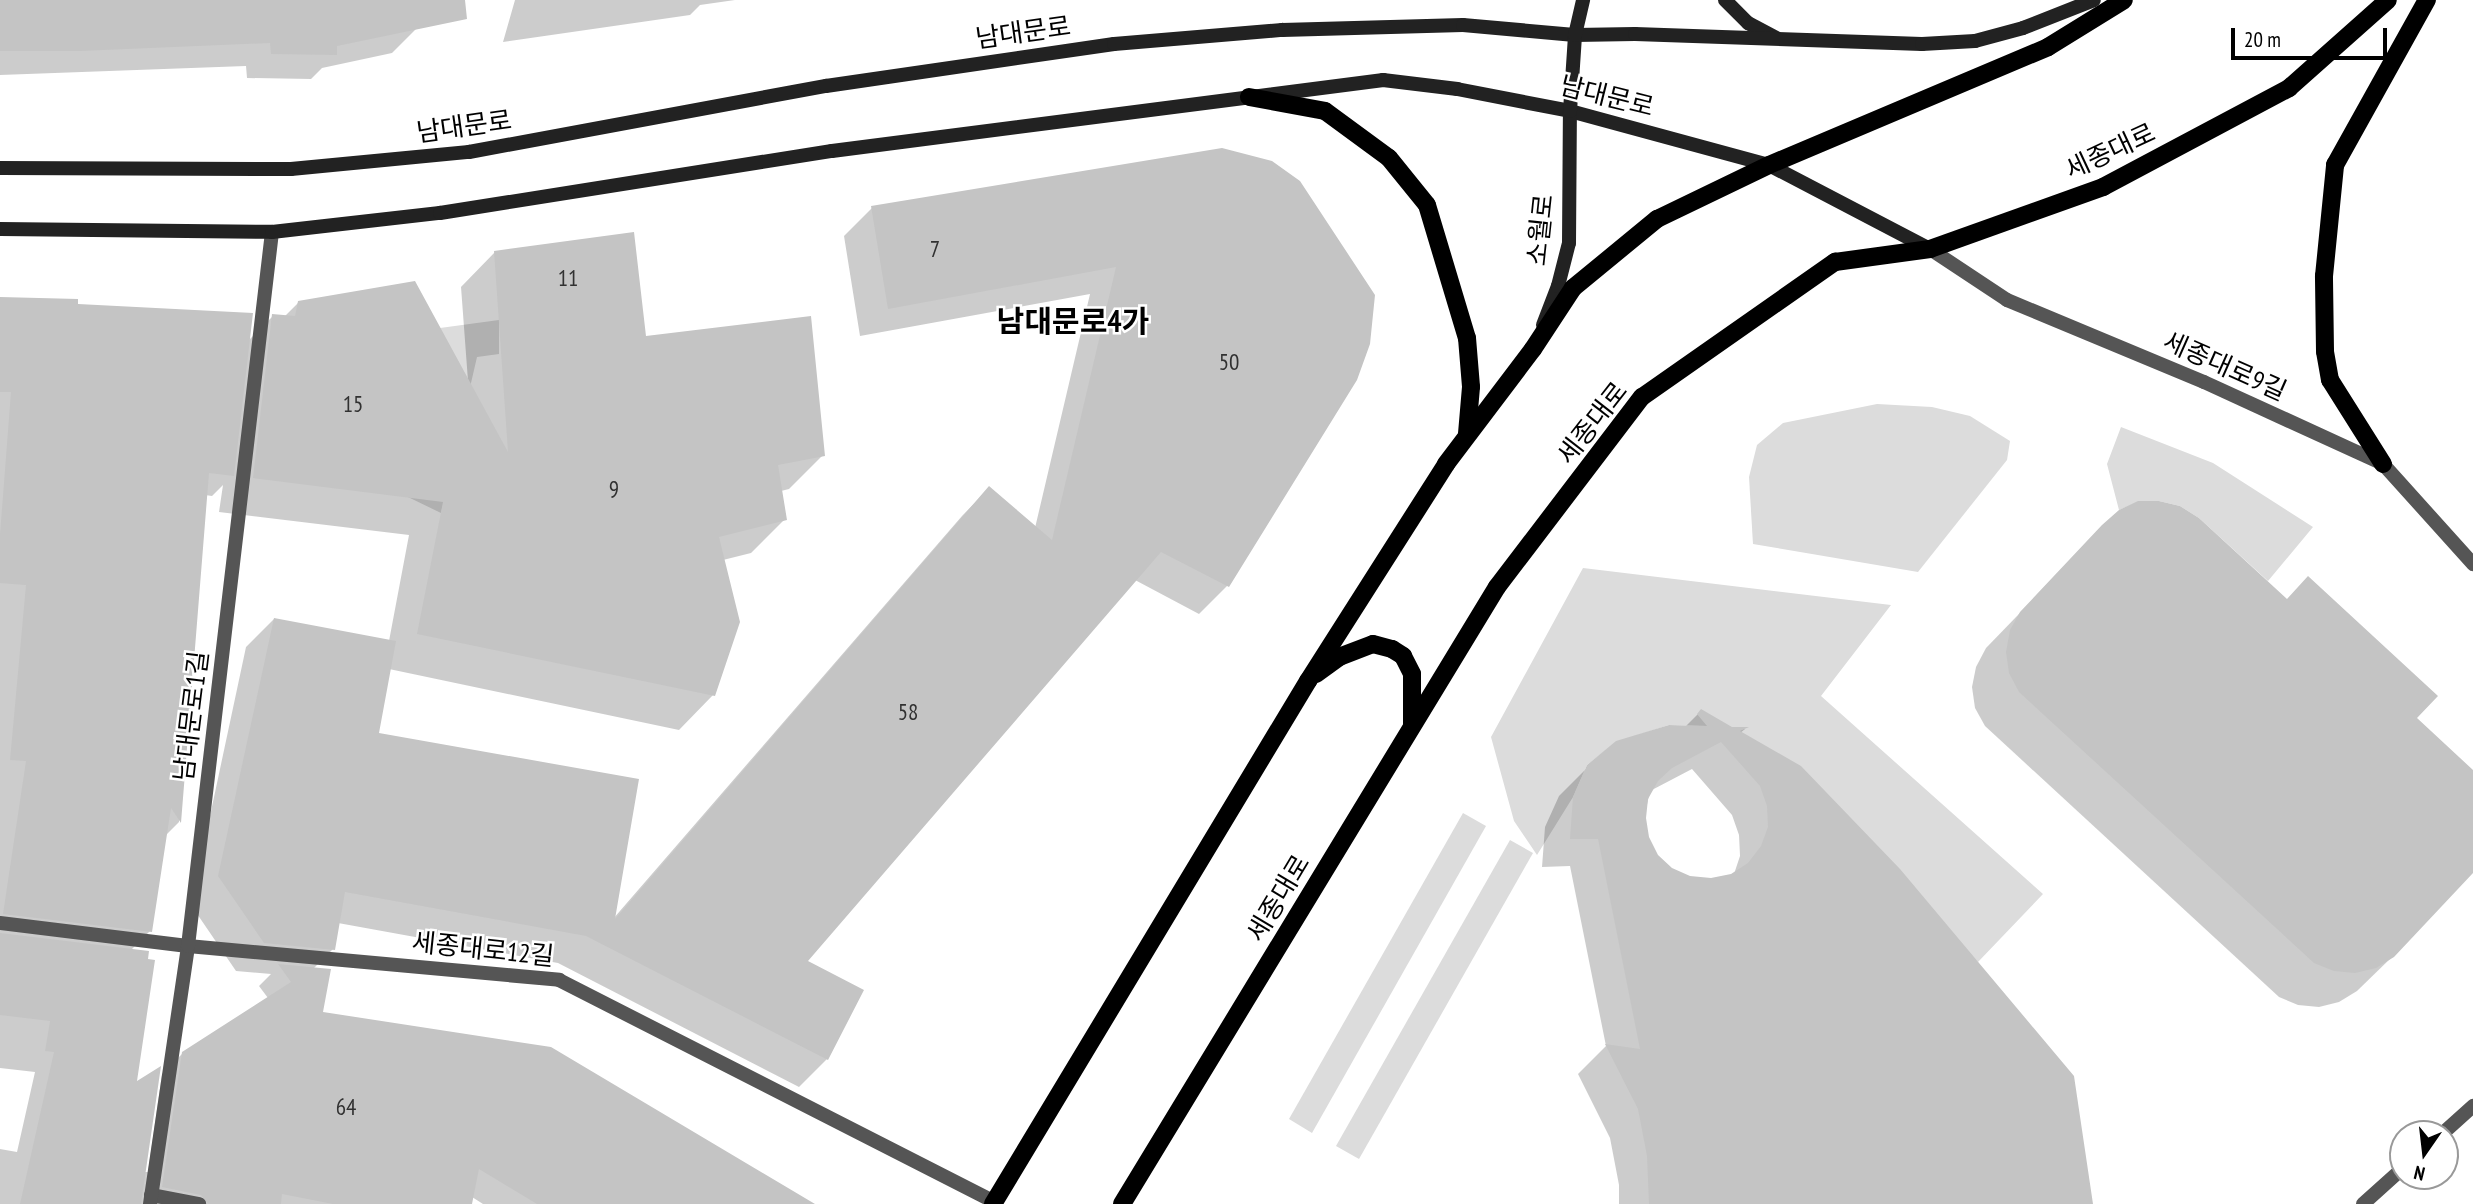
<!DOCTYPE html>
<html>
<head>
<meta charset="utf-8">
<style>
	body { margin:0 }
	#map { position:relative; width:2473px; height:1204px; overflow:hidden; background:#fff; font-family:"PT Sans Narrow","Noto Sans KR",sans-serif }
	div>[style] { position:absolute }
	.green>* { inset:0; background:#dcdcdc }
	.shadow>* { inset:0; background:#0003 }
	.building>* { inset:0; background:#c4c4c4 }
	.lane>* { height:14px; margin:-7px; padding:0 7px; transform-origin:7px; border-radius:7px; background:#555 }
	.street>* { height:14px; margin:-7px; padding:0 7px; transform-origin:7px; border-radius:7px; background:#555 }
	.secondary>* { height:14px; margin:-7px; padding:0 7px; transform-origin:7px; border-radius:7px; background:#222 }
	.primary>* { height:18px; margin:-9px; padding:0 9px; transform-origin:9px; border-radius:9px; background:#000 }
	span { translate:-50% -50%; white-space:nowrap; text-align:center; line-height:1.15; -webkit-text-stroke:5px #fff; paint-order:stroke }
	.number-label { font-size:23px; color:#313131 }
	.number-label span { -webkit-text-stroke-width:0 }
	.street-label { font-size:26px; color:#000 }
	.quarter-label { font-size:30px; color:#000; font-weight:700 }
	.north { position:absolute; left:2389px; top:1120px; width:70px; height:70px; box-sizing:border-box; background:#fff; border:2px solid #999; border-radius:50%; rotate:194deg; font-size:19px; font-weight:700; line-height:28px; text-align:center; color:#000 }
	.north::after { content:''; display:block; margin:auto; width:24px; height:32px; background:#000; clip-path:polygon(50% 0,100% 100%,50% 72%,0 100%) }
	.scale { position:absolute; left:2231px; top:28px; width:156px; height:32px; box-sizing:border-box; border:4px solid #000; border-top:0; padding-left:9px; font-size:21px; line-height:24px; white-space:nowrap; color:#000; -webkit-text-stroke:5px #fff; paint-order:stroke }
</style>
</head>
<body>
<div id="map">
	<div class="green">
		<i style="clip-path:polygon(499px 320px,499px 354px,477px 357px,441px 513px,408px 497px,440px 328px)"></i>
		<i style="clip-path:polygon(1877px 404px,1932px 407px,1970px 416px,2010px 441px,2007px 460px,1918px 572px,1753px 544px,1749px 477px,1757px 445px,1783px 423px)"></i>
		<i style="clip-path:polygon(2121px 427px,2213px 463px,2313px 527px,2268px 581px,2199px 518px,2180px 506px,2159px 501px,2138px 502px,2119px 510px,2107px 464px)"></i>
		<i style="clip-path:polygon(1583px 568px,1891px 605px,1821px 696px,2043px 894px,1978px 962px,1708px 726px,1669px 725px,1616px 742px,1587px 765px,1573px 797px,1537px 855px,1514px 821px,1491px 737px)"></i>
		<i style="clip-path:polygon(1463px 813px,1486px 826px,1312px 1133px,1289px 1119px)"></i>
		<i style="clip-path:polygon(1510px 840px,1533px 853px,1359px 1159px,1336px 1146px)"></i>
	</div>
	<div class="shadow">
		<i style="clip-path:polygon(0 0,425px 0,417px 28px,392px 53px,322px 68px,311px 79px,247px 78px,246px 66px,0 75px)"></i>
		<i style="clip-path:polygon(515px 0,735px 0,700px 5px,690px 15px,503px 42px)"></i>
		<i style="clip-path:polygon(evenodd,1222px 150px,1227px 586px,1199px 614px,1135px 580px,805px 962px,827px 1059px,799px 1087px,558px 963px,338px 923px,333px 949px,313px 969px,321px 1013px,812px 1204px,483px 1204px,472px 1197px,471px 1204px,0 1204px,0 1149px,17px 1152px,35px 1072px,0 1068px,0 300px,77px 306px,248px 341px,273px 316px,284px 317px,298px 303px,468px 381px,461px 287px,495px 252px,644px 338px,823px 455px,789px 489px,781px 491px,785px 519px,751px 553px,723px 560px,713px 695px,679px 730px,389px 669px,377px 735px,613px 919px,962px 516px,989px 488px,1035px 528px,1090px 294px,860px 336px,844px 236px,872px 208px,1222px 150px,223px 485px,219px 512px,409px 535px,389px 641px,274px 619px,246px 647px,191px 905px,236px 971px,271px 974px,259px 986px,268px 998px,183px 1053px,162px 1074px,148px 1172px,145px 1172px,135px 1084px,131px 950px,150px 931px,165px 836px,179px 822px,205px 495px,212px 496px,223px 485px)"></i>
		<i style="clip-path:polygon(2084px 547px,2414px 719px,2473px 773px,2473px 869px,2393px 956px,2357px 991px,2339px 1002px,2319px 1007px,2298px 1005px,2279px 997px,1985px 726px,1975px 708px,1972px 687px,1976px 667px,1986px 648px)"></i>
		<i style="clip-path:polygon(evenodd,1701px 711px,1732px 728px,1745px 729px,1740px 733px,2091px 1204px,1619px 1204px,1619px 1185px,1610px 1138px,1578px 1074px,1606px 1046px,1570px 866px,1542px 867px,1545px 827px,1559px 796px,1588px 767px,1685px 727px,1701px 711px,1692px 769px,1732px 815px,1739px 835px,1740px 856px,1734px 874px,1711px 880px,1690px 878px,1671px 869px,1656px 856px,1647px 838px,1644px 818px,1650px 791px,1692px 769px)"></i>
	</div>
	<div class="building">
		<i style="clip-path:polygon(0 0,465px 0,467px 19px,337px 46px,337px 55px,271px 54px,270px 43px,80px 51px,0 51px)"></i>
		<i style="clip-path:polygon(1222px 148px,1272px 161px,1300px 181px,1375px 295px,1370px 344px,1357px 380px,1229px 587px,1161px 552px,808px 961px,864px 990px,828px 1060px,586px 936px,345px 892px,335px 950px,264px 943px,218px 876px,274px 618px,396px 641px,379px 733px,639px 779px,615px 919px,989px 486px,1052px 540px,1116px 267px,888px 309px,871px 206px)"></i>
		<i style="clip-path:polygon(634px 232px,646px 336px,811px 316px,825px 456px,778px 465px,787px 520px,719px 537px,740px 622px,715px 696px,417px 634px,443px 502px,253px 478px,272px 314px,295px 316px,298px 301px,415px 281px,508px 452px,494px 251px)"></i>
		<i style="clip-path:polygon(0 297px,78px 299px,78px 304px,253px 313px,234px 476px,209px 473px,181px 823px,171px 808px,152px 932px,3px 914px,26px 761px,10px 760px,26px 585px,0 583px,0 535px,11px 392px,0 392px)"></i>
		<i style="clip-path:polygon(2138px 501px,2159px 501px,2180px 506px,2199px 518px,2287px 599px,2308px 576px,2438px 696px,2417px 718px,2473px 770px,2473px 873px,2394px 957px,2376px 968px,2355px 973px,2334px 971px,2314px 963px,2019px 692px,2009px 673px,2006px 652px,2010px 630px,2020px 612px,2102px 525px,2119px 510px)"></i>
		<i style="clip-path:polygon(evenodd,1701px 709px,1732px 727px,1749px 727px,1740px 731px,1801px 766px,1900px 869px,2074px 1076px,2093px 1204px,1649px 1204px,1647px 1156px,1638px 1109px,1605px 1044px,1640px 1049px,1598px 839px,1570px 839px,1573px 797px,1587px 765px,1616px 741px,1669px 725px,1707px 726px,1697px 714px,1701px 709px,1721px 742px,1760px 786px,1767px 806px,1768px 827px,1761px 846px,1748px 863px,1731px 874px,1711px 878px,1690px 876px,1672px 868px,1658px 855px,1649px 837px,1646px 818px,1648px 799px,1658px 781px,1672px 768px,1721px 742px)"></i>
		<i style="clip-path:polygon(0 933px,149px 951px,148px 959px,155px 960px,137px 1081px,161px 1066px,141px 1204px,20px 1204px,54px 1052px,45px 1051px,50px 1021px,0 1015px)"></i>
		<i style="clip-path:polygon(278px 964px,331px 969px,323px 1012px,551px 1047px,815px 1204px,537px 1204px,479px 1169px,472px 1204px,333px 1204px,282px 1194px,281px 1204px,208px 1204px,201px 1195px,162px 1187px,182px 1052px,291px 982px)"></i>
	</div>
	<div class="lane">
		<i style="left:151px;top:1195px;width:49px;rotate:10.6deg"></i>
	</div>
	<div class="street">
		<i style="left:1930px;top:249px;width:92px;rotate:33.5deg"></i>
		<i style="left:2007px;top:300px;width:213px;rotate:22.6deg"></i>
		<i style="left:2204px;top:382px;width:197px;rotate:24.6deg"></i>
		<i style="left:2383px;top:464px;width:135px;rotate:48deg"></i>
		<i style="left:0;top:923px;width:189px;rotate:7deg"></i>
		<i style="left:188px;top:946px;width:373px;rotate:5.2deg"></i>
		<i style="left:559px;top:980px;width:488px;rotate:27deg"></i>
		<i style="left:2442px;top:1134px;width:42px;rotate:-42.1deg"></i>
		<i style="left:150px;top:1204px;width:261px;rotate:-81.6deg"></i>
		<i style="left:188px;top:946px;width:719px;rotate:-83.29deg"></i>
		<i style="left:2363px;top:1204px;width:54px;rotate:-42deg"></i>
	</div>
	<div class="secondary">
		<i style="left:1725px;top:0;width:33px;rotate:45deg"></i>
		<i style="left:1748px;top:23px;width:32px;rotate:28deg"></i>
		<i style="left:0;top:168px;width:291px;rotate:0.2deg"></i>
		<i style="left:291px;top:169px;width:179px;rotate:-5.5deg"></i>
		<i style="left:469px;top:152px;width:363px;rotate:-10.5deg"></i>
		<i style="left:826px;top:86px;width:291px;rotate:-8.3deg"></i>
		<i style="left:1114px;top:44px;width:169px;rotate:-4.8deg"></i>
		<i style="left:1282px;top:30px;width:181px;rotate:-1.6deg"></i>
		<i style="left:1463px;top:25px;width:112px;rotate:5.1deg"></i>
		<i style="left:1575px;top:35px;width:60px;rotate:-1deg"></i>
		<i style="left:1635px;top:34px;width:287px;rotate:2deg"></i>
		<i style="left:1922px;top:44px;width:53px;rotate:-3.2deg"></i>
		<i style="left:1975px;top:41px;width:50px;rotate:-15.2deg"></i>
		<i style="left:2023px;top:28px;width:76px;rotate:-21.5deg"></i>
		<i style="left:0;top:229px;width:272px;rotate:0.6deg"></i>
		<i style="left:272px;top:232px;width:169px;rotate:-6.5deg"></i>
		<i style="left:440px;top:213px;width:397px;rotate:-9deg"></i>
		<i style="left:832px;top:151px;width:556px;rotate:-7.34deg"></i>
		<i style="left:1383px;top:80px;width:75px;rotate:6.9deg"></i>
		<i style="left:1457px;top:89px;width:115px;rotate:11deg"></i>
		<i style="left:1570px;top:111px;width:206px;rotate:15.2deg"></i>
		<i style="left:1769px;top:165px;width:182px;rotate:27.6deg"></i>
		<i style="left:1543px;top:325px;width:42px;rotate:-69deg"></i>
		<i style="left:1558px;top:286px;width:44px;rotate:-75.7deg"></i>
		<i style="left:1569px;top:243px;width:132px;rotate:-89.6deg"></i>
		<i style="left:1570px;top:111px;width:76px;rotate:-86.2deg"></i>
		<i style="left:1575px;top:35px;width:36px;rotate:-77deg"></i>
	</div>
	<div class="primary">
		<i style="left:1249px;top:97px;width:77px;rotate:10.4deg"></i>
		<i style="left:1325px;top:111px;width:79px;rotate:36.3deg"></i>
		<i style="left:1389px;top:158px;width:60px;rotate:51deg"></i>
		<i style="left:1427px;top:205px;width:139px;rotate:73.3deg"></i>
		<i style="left:1467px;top:338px;width:49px;rotate:85.3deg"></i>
		<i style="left:1471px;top:387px;width:47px;rotate:94.9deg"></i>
		<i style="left:2383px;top:464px;width:99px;rotate:-122.2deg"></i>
		<i style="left:2330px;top:380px;width:29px;rotate:-100deg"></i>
		<i style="left:2325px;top:351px;width:75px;rotate:-90.8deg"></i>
		<i style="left:2324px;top:276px;width:112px;rotate:-84.3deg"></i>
		<i style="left:2335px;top:165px;width:189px;rotate:-60.9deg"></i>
		<i style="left:1316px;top:674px;width:29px;rotate:-36deg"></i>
		<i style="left:1339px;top:657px;width:36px;rotate:-21deg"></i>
		<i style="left:1373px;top:644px;width:20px;rotate:15deg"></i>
		<i style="left:1392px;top:649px;width:13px;rotate:32deg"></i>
		<i style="left:1403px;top:656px;width:20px;rotate:63deg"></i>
		<i style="left:1412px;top:674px;width:50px;rotate:90deg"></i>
		<i style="left:993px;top:1204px;width:611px;rotate:-58.94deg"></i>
		<i style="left:1308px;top:681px;width:257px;rotate:-57.5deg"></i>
		<i style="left:1446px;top:464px;width:144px;rotate:-52.9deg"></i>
		<i style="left:1533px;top:349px;width:73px;rotate:-56.7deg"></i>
		<i style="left:1573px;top:288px;width:109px;rotate:-39.4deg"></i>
		<i style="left:1657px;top:219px;width:124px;rotate:-25.7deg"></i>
		<i style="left:1769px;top:165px;width:303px;rotate:-22.9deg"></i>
		<i style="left:2048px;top:47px;width:89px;rotate:-31.7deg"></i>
		<i style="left:1122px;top:1204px;width:722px;rotate:-58.71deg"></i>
		<i style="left:1497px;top:587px;width:239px;rotate:-52.7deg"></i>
		<i style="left:1642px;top:397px;width:236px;rotate:-35deg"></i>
		<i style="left:1835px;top:262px;width:96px;rotate:-7.8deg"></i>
		<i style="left:1930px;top:249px;width:184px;rotate:-19.7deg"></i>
		<i style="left:2103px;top:187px;width:211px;rotate:-28deg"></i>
		<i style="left:2289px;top:88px;width:132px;rotate:-41.6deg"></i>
	</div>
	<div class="number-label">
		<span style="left:935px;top:249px">7</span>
		<span style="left:568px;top:278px">11</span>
		<span style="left:1229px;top:362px">50</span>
		<span style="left:353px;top:404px">15</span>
		<span style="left:614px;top:489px">9</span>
		<span style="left:908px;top:712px">58</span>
		<span style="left:346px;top:1107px">64</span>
	</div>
	<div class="street-label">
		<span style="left:1023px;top:32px;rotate:-8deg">남대문로</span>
		<span style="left:1607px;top:96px;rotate:14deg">남대문로</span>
		<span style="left:464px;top:126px;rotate:-8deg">남대문로</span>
		<span style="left:2110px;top:151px;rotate:-25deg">세종대로</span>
		<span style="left:1540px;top:230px;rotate:-84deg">소월로</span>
		<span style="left:2225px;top:366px;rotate:24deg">세종대로9길</span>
		<span style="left:1592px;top:423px;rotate:-52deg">세종대로</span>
		<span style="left:191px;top:716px;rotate:-83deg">남대문로1길</span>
		<span style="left:1278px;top:898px;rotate:-59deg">세종대로</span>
		<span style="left:483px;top:949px;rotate:6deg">세종대로12길</span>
	</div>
	<div class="quarter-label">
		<span style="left:1073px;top:321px">남대문로4가</span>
	</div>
	<div class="north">N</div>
	<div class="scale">20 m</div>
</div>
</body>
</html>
